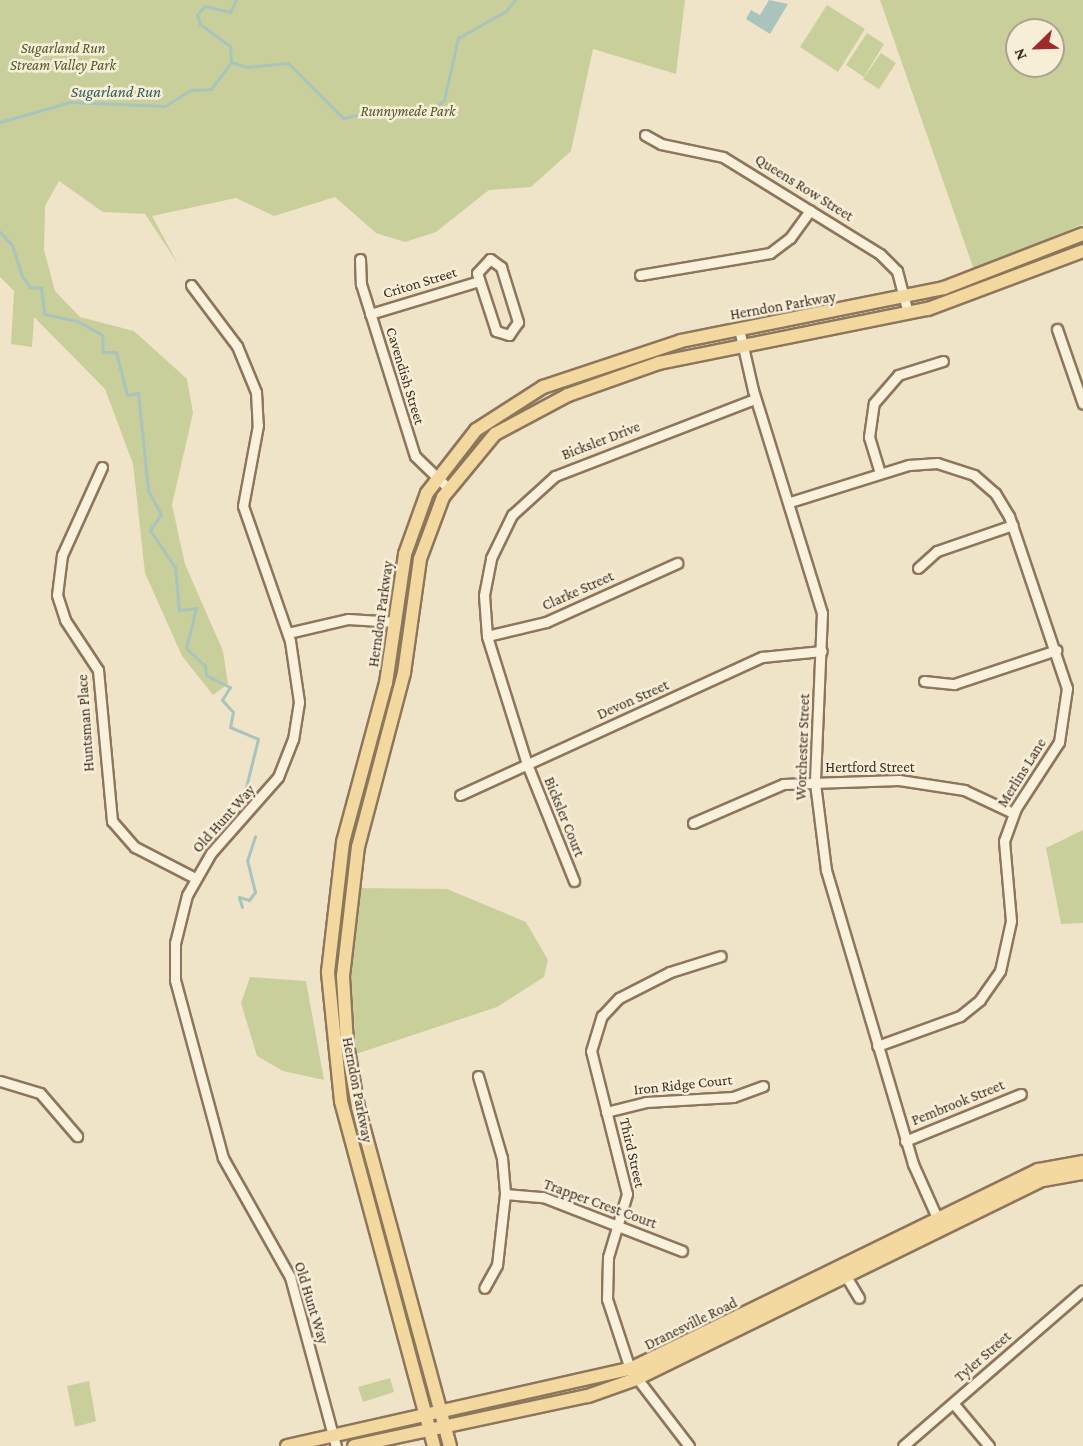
<!DOCTYPE html>
<html>
<head>
<meta charset="utf-8">
<style>
	body { margin:0 }
	#map { position:relative; width:1083px; height:1446px; overflow:hidden; background:#f0e4c8; font-family:"Crimson Pro",serif }
	div>[style] { position:absolute }
	.green>* { inset:0; background:#c9cf9b }
	.water>* { inset:0; background:#a9c4bc }
	.stream>* { height:3px; margin:-1.5px; padding:0 1.5px; transform-origin:1.5px; border-radius:1.5px; background:#a9c4bc }
	.roads { filter:drop-shadow(2px 0 #8d765c) drop-shadow(-2px 0 #8d765c) drop-shadow(0 2px #8d765c) drop-shadow(0 -2px #8d765c) }
	.minor>* { height:9px; margin:-4.5px; padding:0 4.5px; transform-origin:4.5px; border-radius:4.5px; background:#faf1dc }
	.major>* { height:12px; margin:-6px; padding:0 6px; transform-origin:6px; border-radius:6px; background:#f3d9a0 }
	span { translate:-50% -50%; white-space:nowrap; text-align:center; line-height:1.15; -webkit-text-stroke:5px #f7eed8; paint-order:stroke }
	.park-label { font-size:15px; color:#4d5a26; font-style:italic }
	.street-label { font-size:15px; color:#3d2e20 }
	.water-label { font-size:16px; color:#2f5d5a; font-style:italic }
	.north { position:absolute; left:1005px; top:18px; width:60px; height:60px; box-sizing:border-box; background:#f7eed8; border:2px solid #ada18e; border-radius:50%; rotate:247deg; font-size:16px; font-weight:700; line-height:24px; text-align:center; color:#3d2e20 }
	.north::after { content:''; display:block; margin:auto; width:21px; height:27px; background:#9e2a2b; clip-path:polygon(50% 0,100% 100%,50% 72%,0 100%) }
</style>
</head>
<body>
<div id="map">
	<div class="green">
		<i style="clip-path:polygon(0 0,685px 0,676px 74px,593px 49px,571px 151px,531px 187px,489px 190px,436px 232px,405px 242px,376px 233px,335px 197px,274px 216px,236px 198px,152px 216px,178px 264px,145px 214px,103px 212px,59px 181px,45px 206px,44px 250px,55px 291px,80px 317px,134px 331px,187px 379px,193px 413px,172px 505px,185px 564px,223px 651px,228px 684px,213px 695px,182px 656px,145px 573px,133px 464px,105px 389px,34px 317px,32px 347px,11px 344px,14px 291px,0 277px)"></i>
		<i style="clip-path:polygon(evenodd,880px 0,1083px 0,1083px 224px,974px 270px,880px 0,1017px 30px,1053px 30px,1053px 66px,1017px 66px,1017px 30px)"></i>
		<i style="clip-path:polygon(827px 5px,865px 29px,838px 72px,800px 47px)"></i>
		<i style="clip-path:polygon(867px 33px,884px 44px,864px 77px,846px 65px)"></i>
		<i style="clip-path:polygon(881px 53px,896px 63px,879px 89px,863px 79px)"></i>
		<i style="clip-path:polygon(1083px 830px,1083px 923px,1061px 924px,1046px 848px)"></i>
		<i style="clip-path:polygon(357px 888px,447px 889px,526px 922px,548px 960px,544px 977px,497px 1007px,356px 1054px,351px 971px)"></i>
		<i style="clip-path:polygon(250px 977px,306px 981px,324px 1080px,283px 1071px,257px 1056px,241px 1003px)"></i>
		<i style="clip-path:polygon(390px 1378px,394px 1392px,363px 1402px,358px 1387px)"></i>
		<i style="clip-path:polygon(89px 1381px,96px 1421px,75px 1427px,67px 1386px)"></i>
	</div>
	<div class="water">
		<i style="clip-path:polygon(769px 0,788px 4px,770px 34px,746px 19px,751px 10px,760px 15px)"></i>
	</div>
	<div class="stream">
		<i style="left:231px;top:62px;width:16px;rotate:-94deg"></i>
		<i style="left:230px;top:46px;width:37px;rotate:-144deg"></i>
		<i style="left:200px;top:24px;width:9px;rotate:-108deg"></i>
		<i style="left:197px;top:15px;width:11px;rotate:-52deg"></i>
		<i style="left:204px;top:6px;width:27px;rotate:13deg"></i>
		<i style="left:230px;top:12px;width:13px;rotate:-63deg"></i>
		<i style="left:0;top:122px;width:73px;rotate:-15.9deg"></i>
		<i style="left:70px;top:102px;width:95px;rotate:2.4deg"></i>
		<i style="left:165px;top:106px;width:31px;rotate:-32deg"></i>
		<i style="left:191px;top:90px;width:20px;rotate:-3deg"></i>
		<i style="left:211px;top:89px;width:34px;rotate:-53deg"></i>
		<i style="left:231px;top:62px;width:17px;rotate:17deg"></i>
		<i style="left:247px;top:67px;width:41px;rotate:-5.6deg"></i>
		<i style="left:288px;top:63px;width:78px;rotate:45deg"></i>
		<i style="left:343px;top:118px;width:40px;rotate:-12deg"></i>
		<i style="left:382px;top:110px;width:45px;rotate:3.8deg"></i>
		<i style="left:427px;top:113px;width:21px;rotate:-37deg"></i>
		<i style="left:444px;top:100px;width:64px;rotate:-77.3deg"></i>
		<i style="left:458px;top:38px;width:55px;rotate:-29.4deg"></i>
		<i style="left:506px;top:11px;width:14px;rotate:-51deg"></i>
		<i style="left:0;top:232px;width:18px;rotate:47deg"></i>
		<i style="left:12px;top:245px;width:33px;rotate:72deg"></i>
		<i style="left:22px;top:276px;width:14px;rotate:54deg"></i>
		<i style="left:30px;top:287px;width:11px;rotate:5deg"></i>
		<i style="left:41px;top:288px;width:26px;rotate:83deg"></i>
		<i style="left:44px;top:314px;width:34px;rotate:12deg"></i>
		<i style="left:77px;top:321px;width:29px;rotate:29deg"></i>
		<i style="left:102px;top:335px;width:17px;rotate:87deg"></i>
		<i style="left:103px;top:352px;width:13px"></i>
		<i style="left:116px;top:352px;width:44px;rotate:75.7deg"></i>
		<i style="left:127px;top:395px;width:11px;rotate:-10deg"></i>
		<i style="left:138px;top:393px;width:98px;rotate:84.1deg"></i>
		<i style="left:148px;top:490px;width:27px;rotate:62deg"></i>
		<i style="left:161px;top:514px;width:19px;rotate:125deg"></i>
		<i style="left:150px;top:530px;width:45px;rotate:56deg"></i>
		<i style="left:175px;top:567px;width:43px;rotate:84.7deg"></i>
		<i style="left:179px;top:610px;width:17px;rotate:-7deg"></i>
		<i style="left:196px;top:608px;width:41px;rotate:104deg"></i>
		<i style="left:186px;top:648px;width:26px;rotate:43deg"></i>
		<i style="left:205px;top:666px;width:9px;rotate:84deg"></i>
		<i style="left:206px;top:675px;width:27px;rotate:27deg"></i>
		<i style="left:230px;top:687px;width:15px;rotate:122deg"></i>
		<i style="left:222px;top:700px;width:16px;rotate:47deg"></i>
		<i style="left:233px;top:712px;width:15px;rotate:101deg"></i>
		<i style="left:230px;top:727px;width:30px;rotate:23deg"></i>
		<i style="left:258px;top:739px;width:54px;rotate:104deg"></i>
		<i style="left:242px;top:907px;width:10px;rotate:-107deg"></i>
		<i style="left:239px;top:897px;width:10px;rotate:17deg"></i>
		<i style="left:249px;top:900px;width:10px;rotate:-53deg"></i>
		<i style="left:255px;top:892px;width:32px;rotate:-104deg"></i>
		<i style="left:247px;top:861px;width:26px;rotate:-72deg"></i>
	</div>
	<div class="roads">
		<div class="minor">
			<i style="left:645px;top:135px;width:18px;rotate:29deg"></i>
			<i style="left:661px;top:144px;width:63px;rotate:11.8deg"></i>
			<i style="left:723px;top:157px;width:185px;rotate:31.7deg"></i>
			<i style="left:880px;top:254px;width:24px;rotate:45deg"></i>
			<i style="left:897px;top:271px;width:43px;rotate:75.3deg"></i>
			<i style="left:360px;top:259px;width:25px;rotate:88deg"></i>
			<i style="left:361px;top:284px;width:180px;rotate:72.6deg"></i>
			<i style="left:415px;top:456px;width:46px;rotate:44.1deg"></i>
			<i style="left:490px;top:259px;width:14px;rotate:36deg"></i>
			<i style="left:501px;top:267px;width:58px;rotate:72.8deg"></i>
			<i style="left:518px;top:322px;width:16px;rotate:125deg"></i>
			<i style="left:509px;top:335px;width:14px;rotate:-163deg"></i>
			<i style="left:496px;top:331px;width:61px;rotate:-108.1deg"></i>
			<i style="left:477px;top:273px;width:19px;rotate:-47deg"></i>
			<i style="left:640px;top:275px;width:132px;rotate:-9.6deg"></i>
			<i style="left:770px;top:253px;width:25px;rotate:-37deg"></i>
			<i style="left:790px;top:238px;width:34px;rotate:-54deg"></i>
			<i style="left:191px;top:285px;width:76px;rotate:53deg"></i>
			<i style="left:237px;top:346px;width:50px;rotate:67.6deg"></i>
			<i style="left:256px;top:392px;width:33px;rotate:87deg"></i>
			<i style="left:258px;top:425px;width:82px;rotate:100.5deg"></i>
			<i style="left:243px;top:506px;width:143px;rotate:70.8deg"></i>
			<i style="left:290px;top:641px;width:62px;rotate:81.6deg"></i>
			<i style="left:299px;top:702px;width:37px;rotate:99deg"></i>
			<i style="left:293px;top:739px;width:41px;rotate:111.5deg"></i>
			<i style="left:278px;top:777px;width:101px;rotate:131.4deg"></i>
			<i style="left:211px;top:853px;width:48px;rotate:119.7deg"></i>
			<i style="left:187px;top:895px;width:49px;rotate:104deg"></i>
			<i style="left:175px;top:943px;width:37px;rotate:90deg"></i>
			<i style="left:175px;top:980px;width:184px;rotate:74.9deg"></i>
			<i style="left:223px;top:1158px;width:137px;rotate:60.6deg"></i>
			<i style="left:290px;top:1277px;width:175px;rotate:74.8deg"></i>
			<i style="left:370px;top:314px;width:114px;rotate:-16.8deg"></i>
			<i style="left:739px;top:329px;width:63px;rotate:77.1deg"></i>
			<i style="left:753px;top:390px;width:233px;rotate:72.8deg"></i>
			<i style="left:822px;top:613px;width:170px;rotate:92.4deg"></i>
			<i style="left:815px;top:783px;width:88px;rotate:82.8deg"></i>
			<i style="left:826px;top:870px;width:307px;rotate:73.5deg"></i>
			<i style="left:913px;top:1164px;width:64px;rotate:65.9deg"></i>
			<i style="left:1057px;top:329px;width:79px;rotate:70.9deg"></i>
			<i style="left:102px;top:467px;width:97px;rotate:114.4deg"></i>
			<i style="left:62px;top:555px;width:40px;rotate:97.1deg"></i>
			<i style="left:57px;top:595px;width:26px;rotate:72deg"></i>
			<i style="left:65px;top:620px;width:60px;rotate:56.6deg"></i>
			<i style="left:98px;top:670px;width:152px;rotate:84.7deg"></i>
			<i style="left:112px;top:821px;width:35px;rotate:49deg"></i>
			<i style="left:135px;top:847px;width:68px;rotate:27.3deg"></i>
			<i style="left:880px;top:473px;width:38px;rotate:-107deg"></i>
			<i style="left:869px;top:437px;width:34px;rotate:-82deg"></i>
			<i style="left:874px;top:403px;width:37px;rotate:-49deg"></i>
			<i style="left:898px;top:375px;width:47px;rotate:-17.3deg"></i>
			<i style="left:790px;top:502px;width:125px;rotate:-17.3deg"></i>
			<i style="left:909px;top:465px;width:28px;rotate:-4deg"></i>
			<i style="left:937px;top:463px;width:39px;rotate:18deg"></i>
			<i style="left:974px;top:475px;width:28px;rotate:41deg"></i>
			<i style="left:995px;top:493px;width:27px;rotate:59deg"></i>
			<i style="left:1009px;top:516px;width:182px;rotate:71.4deg"></i>
			<i style="left:1067px;top:688px;width:55px;rotate:98.4deg"></i>
			<i style="left:1059px;top:742px;width:79px;rotate:123.1deg"></i>
			<i style="left:1016px;top:808px;width:35px;rotate:110deg"></i>
			<i style="left:1004px;top:841px;width:80px;rotate:85deg"></i>
			<i style="left:1011px;top:921px;width:51px;rotate:102.4deg"></i>
			<i style="left:1000px;top:971px;width:35px;rotate:125deg"></i>
			<i style="left:980px;top:1000px;width:26px;rotate:141deg"></i>
			<i style="left:960px;top:1016px;width:88px;rotate:160.1deg"></i>
			<i style="left:918px;top:568px;width:25px;rotate:-42deg"></i>
			<i style="left:937px;top:551px;width:80px;rotate:-18.9deg"></i>
			<i style="left:288px;top:633px;width:62px;rotate:-13.1deg"></i>
			<i style="left:348px;top:619px;width:48px;rotate:3.6deg"></i>
			<i style="left:487px;top:636px;width:61px;rotate:-13.3deg"></i>
			<i style="left:546px;top:622px;width:144px;rotate:-24.2deg"></i>
			<i style="left:924px;top:681px;width:30px;rotate:6deg"></i>
			<i style="left:954px;top:684px;width:108px;rotate:-18.4deg"></i>
			<i style="left:460px;top:795px;width:332px;rotate:-24.6deg"></i>
			<i style="left:762px;top:657px;width:60px;rotate:-5.7deg"></i>
			<i style="left:693px;top:823px;width:98px;rotate:-23.4deg"></i>
			<i style="left:783px;top:784px;width:116px;rotate:-2deg"></i>
			<i style="left:899px;top:780px;width:66px;rotate:8.7deg"></i>
			<i style="left:964px;top:790px;width:54px;rotate:25.1deg"></i>
			<i style="left:574px;top:881px;width:126px;rotate:-111.9deg"></i>
			<i style="left:527px;top:764px;width:134px;rotate:-107.4deg"></i>
			<i style="left:487px;top:636px;width:41px;rotate:-94.2deg"></i>
			<i style="left:484px;top:595px;width:38px;rotate:-79deg"></i>
			<i style="left:491px;top:558px;width:48px;rotate:-64deg"></i>
			<i style="left:512px;top:515px;width:58px;rotate:-42.2deg"></i>
			<i style="left:555px;top:476px;width:214px;rotate:-21.1deg"></i>
			<i style="left:478px;top:1076px;width:85px;rotate:73.7deg"></i>
			<i style="left:502px;top:1158px;width:36px;rotate:85deg"></i>
			<i style="left:505px;top:1194px;width:71px;rotate:96.4deg"></i>
			<i style="left:497px;top:1265px;width:26px;rotate:119deg"></i>
			<i style="left:0;top:1081px;width:42px;rotate:16.7deg"></i>
			<i style="left:40px;top:1093px;width:57px;rotate:49.3deg"></i>
			<i style="left:606px;top:1112px;width:41px;rotate:-14deg"></i>
			<i style="left:646px;top:1102px;width:87px;rotate:-3.3deg"></i>
			<i style="left:733px;top:1097px;width:32px;rotate:-20deg"></i>
			<i style="left:905px;top:1141px;width:125px;rotate:-22.1deg"></i>
			<i style="left:505px;top:1194px;width:38px;rotate:5deg"></i>
			<i style="left:543px;top:1197px;width:149px;rotate:21.2deg"></i>
			<i style="left:847px;top:1278px;width:23px;rotate:59deg"></i>
			<i style="left:953px;top:1403px;width:56px;rotate:50.1deg"></i>
			<i style="left:689px;top:1446px;width:97px;rotate:-127.5deg"></i>
			<i style="left:630px;top:1369px;width:74px;rotate:-108.2deg"></i>
			<i style="left:607px;top:1299px;width:42px;rotate:-88.6deg"></i>
			<i style="left:608px;top:1257px;width:66px;rotate:-73.2deg"></i>
			<i style="left:627px;top:1194px;width:147px;rotate:-104.1deg"></i>
			<i style="left:591px;top:1051px;width:37px;rotate:-73deg"></i>
			<i style="left:602px;top:1016px;width:25px;rotate:-47deg"></i>
			<i style="left:619px;top:998px;width:57px;rotate:-27deg"></i>
			<i style="left:670px;top:972px;width:53px;rotate:-17.4deg"></i>
			<i style="left:903px;top:1446px;width:238px;rotate:-40.9deg"></i>
		</div>
		<div class="major">
			<i style="left:287px;top:1446px;width:352px;rotate:-12.7deg"></i>
			<i style="left:630px;top:1369px;width:454px;rotate:-26deg"></i>
			<i style="left:1038px;top:1170px;width:46px;rotate:-10.1deg"></i>
			<i style="left:354px;top:1446px;width:239px;rotate:-12.1deg"></i>
			<i style="left:588px;top:1396px;width:51px;rotate:-19.5deg"></i>
			<i style="left:636px;top:1379px;width:453px;rotate:-26.1deg"></i>
			<i style="left:1043px;top:1180px;width:41px;rotate:-9.9deg"></i>
			<i style="left:434px;top:1446px;width:357px;rotate:-105.1deg"></i>
			<i style="left:341px;top:1101px;width:130px;rotate:-95.8deg"></i>
			<i style="left:328px;top:972px;width:131px;rotate:-83.4deg"></i>
			<i style="left:343px;top:842px;width:165px;rotate:-74.9deg"></i>
			<i style="left:386px;top:683px;width:130px;rotate:-81.6deg"></i>
			<i style="left:405px;top:554px;width:65px;rotate:-70.2deg"></i>
			<i style="left:427px;top:493px;width:80px;rotate:-52.1deg"></i>
			<i style="left:476px;top:430px;width:80px;rotate:-32.7deg"></i>
			<i style="left:543px;top:387px;width:145px;rotate:-18.4deg"></i>
			<i style="left:681px;top:341px;width:268px;rotate:-11.4deg"></i>
			<i style="left:944px;top:288px;width:149px;rotate:-21.2deg"></i>
			<i style="left:450px;top:1446px;width:351px;rotate:-105.2deg"></i>
			<i style="left:358px;top:1107px;width:64px;rotate:-99.9deg"></i>
			<i style="left:347px;top:1044px;width:68px;rotate:-93.4deg"></i>
			<i style="left:343px;top:976px;width:130px;rotate:-83.4deg"></i>
			<i style="left:358px;top:847px;width:180px;rotate:-75.2deg"></i>
			<i style="left:404px;top:673px;width:115px;rotate:-82deg"></i>
			<i style="left:420px;top:559px;width:66px;rotate:-69.6deg"></i>
			<i style="left:443px;top:497px;width:82px;rotate:-50.5deg"></i>
			<i style="left:495px;top:434px;width:83px;rotate:-28.1deg"></i>
			<i style="left:568px;top:395px;width:96px;rotate:-19.4deg"></i>
			<i style="left:659px;top:363px;width:274px;rotate:-11.4deg"></i>
			<i style="left:928px;top:309px;width:165px;rotate:-20.5deg"></i>
		</div>
	</div>
	<div class="park-label">
		<span style="left:63px;top:57px">Sugarland Run<br>Stream Valley Park</span>
		<span style="left:408px;top:112px">Runnymede Park</span>
	</div>
	<div class="street-label">
		<span style="left:804px;top:188px;rotate:32deg">Queens Row Street</span>
		<span style="left:420px;top:283px;rotate:-17deg">Criton Street</span>
		<span style="left:783px;top:306px;rotate:-10deg">Herndon Parkway</span>
		<span style="left:405px;top:376px;rotate:73deg">Cavendish Street</span>
		<span style="left:601px;top:441px;rotate:-21deg">Bicksler Drive</span>
		<span style="left:578px;top:591px;rotate:-24deg">Clarke Street</span>
		<span style="left:381px;top:614px;rotate:-82deg">Herndon Parkway</span>
		<span style="left:633px;top:700px;rotate:-24deg">Devon Street</span>
		<span style="left:86px;top:723px;rotate:-94deg">Huntsman Place</span>
		<span style="left:803px;top:747px;rotate:-88deg">Worchester Street</span>
		<span style="left:870px;top:768px">Hertford Street</span>
		<span style="left:1022px;top:773px;rotate:-58deg">Merlins Lane</span>
		<span style="left:564px;top:817px;rotate:68deg">Bicksler Court</span>
		<span style="left:224px;top:819px;rotate:-48deg">Old Hunt Way</span>
		<span style="left:683px;top:1085px;rotate:-6deg">Iron Ridge Court</span>
		<span style="left:357px;top:1090px;rotate:79deg">Herndon Parkway</span>
		<span style="left:958px;top:1103px;rotate:-22deg">Pembrook Street</span>
		<span style="left:632px;top:1153px;rotate:77deg">Third Street</span>
		<span style="left:600px;top:1204px;rotate:20deg">Trapper Crest Court</span>
		<span style="left:311px;top:1303px;rotate:73deg">Old Hunt Way</span>
		<span style="left:691px;top:1324px;rotate:-26deg">Dranesville Road</span>
		<span style="left:983px;top:1357px;rotate:-41deg">Tyler Street</span>
	</div>
	<div class="water-label">
		<span style="left:116px;top:92px">Sugarland Run</span>
	</div>
	<div class="north">N</div>
</div>
</body>
</html>
